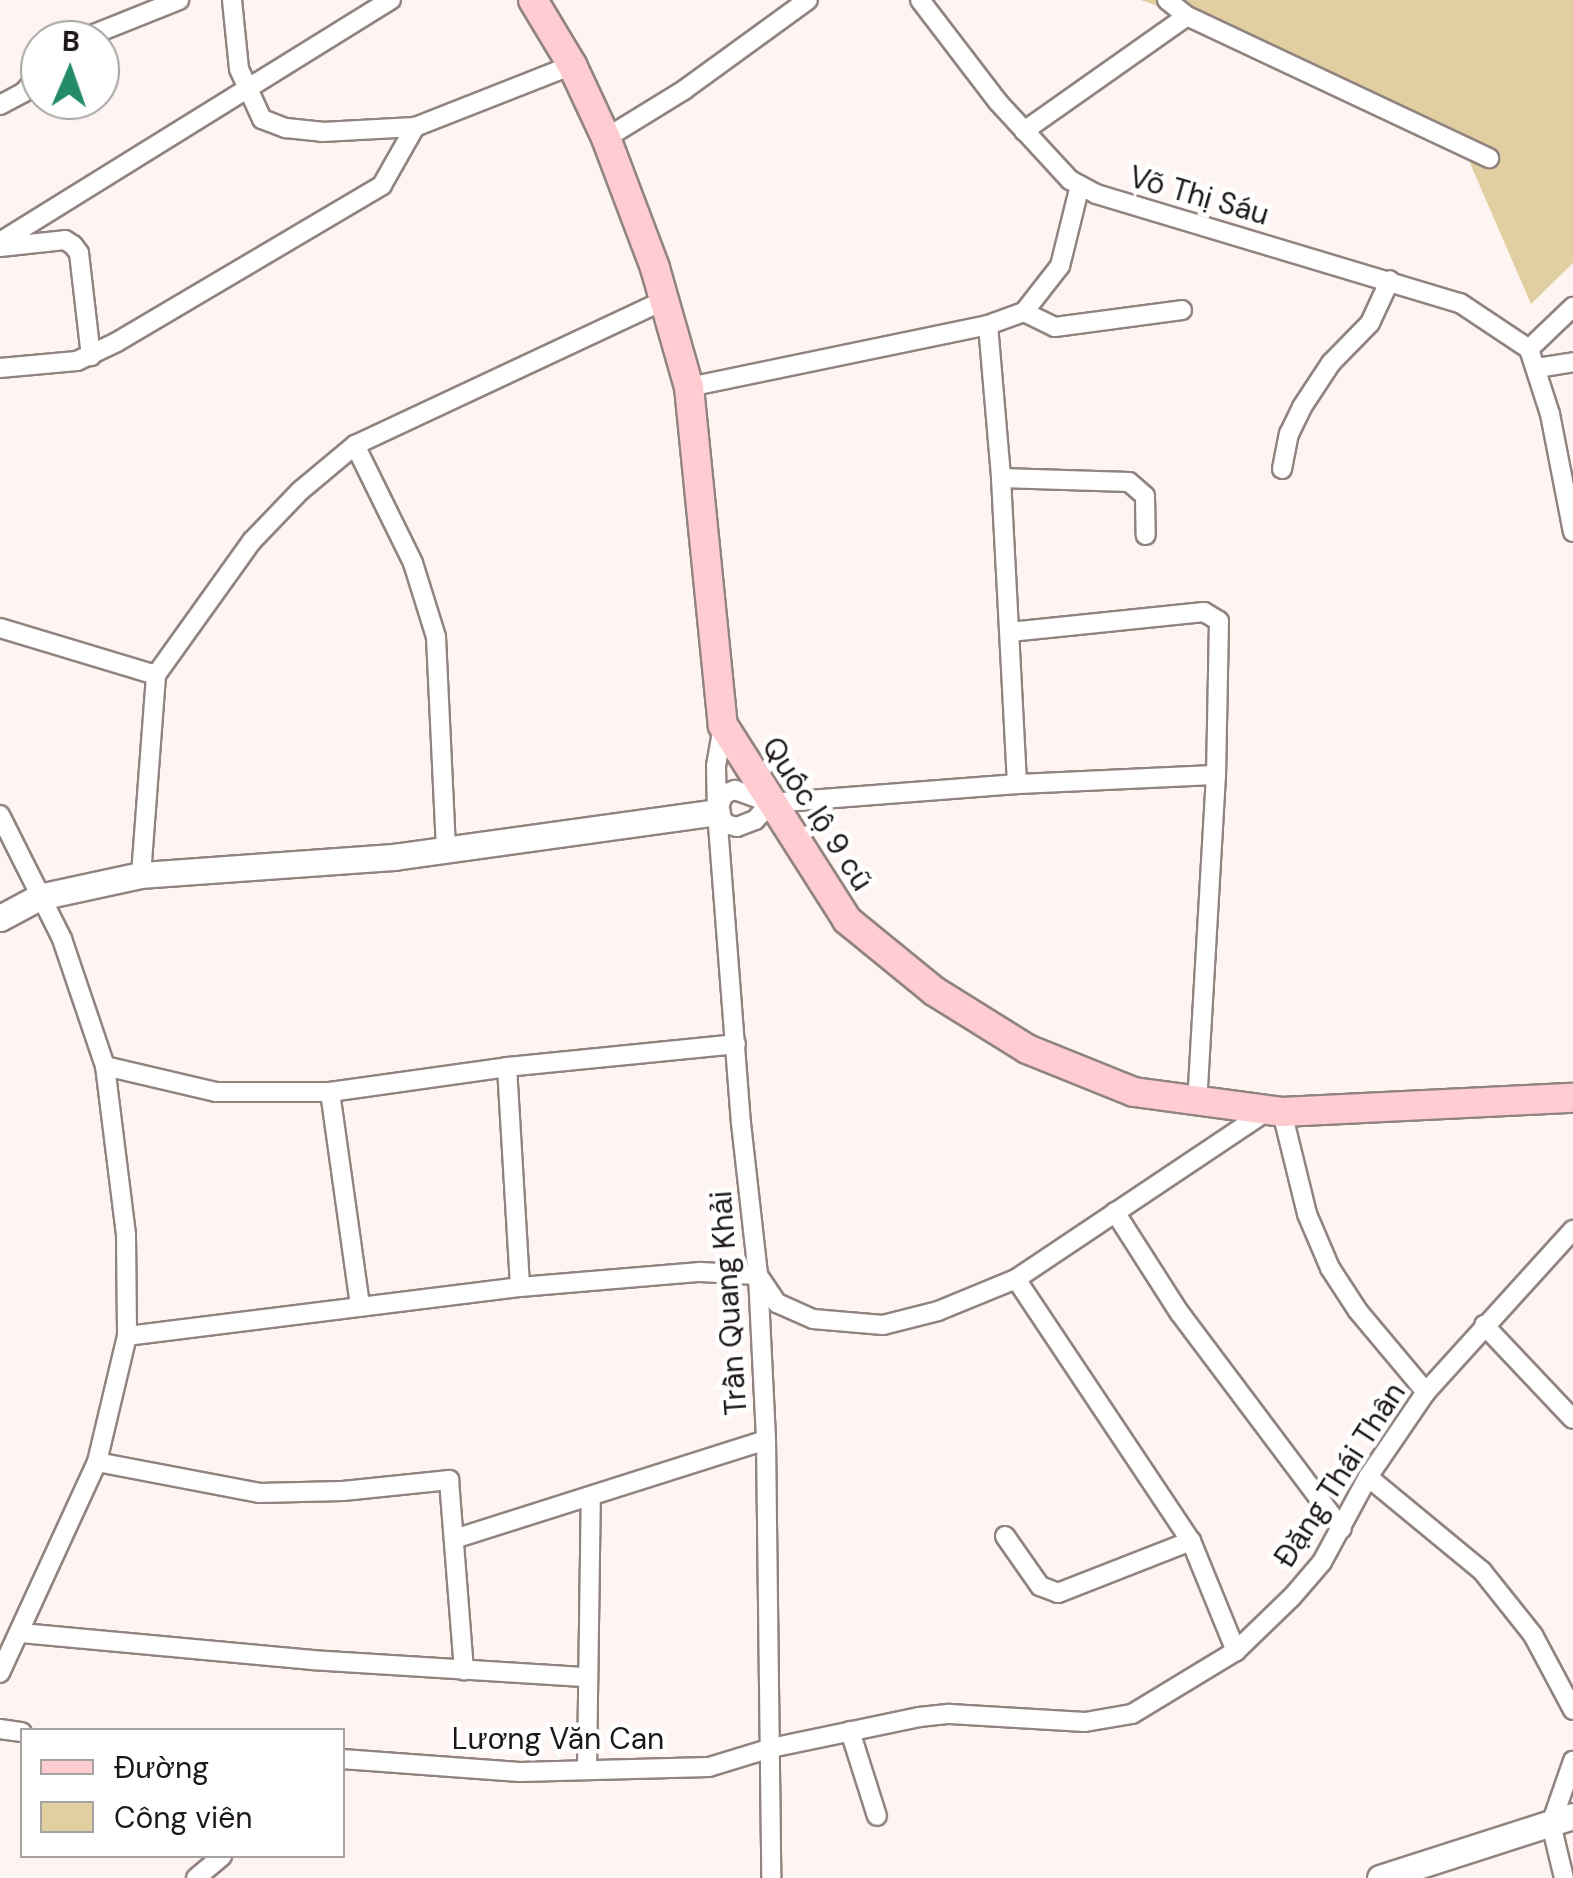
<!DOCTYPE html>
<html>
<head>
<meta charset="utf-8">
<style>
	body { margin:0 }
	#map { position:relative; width:1573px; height:1878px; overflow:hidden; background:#fef5f2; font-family:"DM Sans",sans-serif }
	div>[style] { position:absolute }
	.green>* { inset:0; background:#e2cfa1 }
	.roads { filter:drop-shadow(2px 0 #918480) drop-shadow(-2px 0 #918480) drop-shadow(0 2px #918480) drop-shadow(0 -2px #918480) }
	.street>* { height:18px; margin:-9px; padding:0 9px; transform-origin:9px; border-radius:9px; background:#fff }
	.secondary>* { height:25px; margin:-12.5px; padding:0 12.5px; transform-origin:12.5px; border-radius:12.5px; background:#fff }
	.primary>* { height:28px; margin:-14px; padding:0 14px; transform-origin:14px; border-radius:14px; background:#feccd1 }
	span { translate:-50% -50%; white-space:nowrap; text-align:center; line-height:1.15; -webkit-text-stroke:9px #fff; paint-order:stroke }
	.street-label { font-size:30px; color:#1d1817 }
	.legend { position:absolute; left:20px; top:1728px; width:325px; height:130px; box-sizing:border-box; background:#fff; border:2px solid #a5a3a2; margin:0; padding:12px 18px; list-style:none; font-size:30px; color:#1d1817 }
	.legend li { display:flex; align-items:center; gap:20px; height:50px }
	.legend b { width:50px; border:2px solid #a5a3a2 }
	.north { position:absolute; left:20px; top:20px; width:100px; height:100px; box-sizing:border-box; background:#fff; border:2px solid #a5a3a2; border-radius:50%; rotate:2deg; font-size:28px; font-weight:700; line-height:40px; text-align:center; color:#1d1817 }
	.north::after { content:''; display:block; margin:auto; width:35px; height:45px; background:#238b67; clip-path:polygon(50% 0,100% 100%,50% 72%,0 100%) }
</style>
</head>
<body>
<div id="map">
	<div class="green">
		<i style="clip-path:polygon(1141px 0,1573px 0,1573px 263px,1531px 304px,1457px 133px,1289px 54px)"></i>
	</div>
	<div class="roads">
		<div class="street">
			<i style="left:232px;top:0;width:69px;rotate:84.2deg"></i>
			<i style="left:239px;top:69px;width:55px;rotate:65.3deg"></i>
			<i style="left:262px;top:119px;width:26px;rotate:21deg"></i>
			<i style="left:286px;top:128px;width:36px;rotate:6deg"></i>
			<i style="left:322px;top:132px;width:93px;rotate:-3.1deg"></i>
			<i style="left:920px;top:0;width:128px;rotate:52.6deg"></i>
			<i style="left:998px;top:102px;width:106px;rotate:47.3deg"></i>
			<i style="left:1070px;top:180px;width:30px;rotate:28deg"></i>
			<i style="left:1096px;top:194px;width:380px;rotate:16.7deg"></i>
			<i style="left:1460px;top:303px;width:83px;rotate:33.7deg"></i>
			<i style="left:1167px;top:0;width:26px;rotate:39deg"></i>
			<i style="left:1187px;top:16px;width:334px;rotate:25.2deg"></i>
			<i style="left:79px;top:40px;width:108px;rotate:-21.8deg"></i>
			<i style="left:0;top:105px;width:26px;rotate:-28deg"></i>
			<i style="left:23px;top:93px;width:25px;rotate:-48deg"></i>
			<i style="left:1024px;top:131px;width:199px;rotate:-35.2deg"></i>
			<i style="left:606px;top:138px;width:92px;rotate:-31.6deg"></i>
			<i style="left:684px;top:90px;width:153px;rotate:-36deg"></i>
			<i style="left:0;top:242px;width:460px;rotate:-31.8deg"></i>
			<i style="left:0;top:247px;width:65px;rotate:-6.1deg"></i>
			<i style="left:65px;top:240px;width:9px;rotate:32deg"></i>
			<i style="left:73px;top:245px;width:10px;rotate:53deg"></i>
			<i style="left:79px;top:253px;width:104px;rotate:83.4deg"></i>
			<i style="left:1024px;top:312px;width:34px;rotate:26deg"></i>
			<i style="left:1055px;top:327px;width:128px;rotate:-7.6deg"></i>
			<i style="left:988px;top:325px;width:154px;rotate:85.1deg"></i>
			<i style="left:1001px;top:478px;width:306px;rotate:87deg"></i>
			<i style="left:1529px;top:349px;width:68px;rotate:72.1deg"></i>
			<i style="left:1550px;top:414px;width:120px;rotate:79deg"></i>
			<i style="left:1529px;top:349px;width:61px;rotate:-43.7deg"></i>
			<i style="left:0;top:368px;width:77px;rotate:-5.2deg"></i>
			<i style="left:77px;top:361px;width:44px;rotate:-25.4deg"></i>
			<i style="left:117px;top:342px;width:308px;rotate:-30.6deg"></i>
			<i style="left:382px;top:185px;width:67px;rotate:-60.4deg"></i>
			<i style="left:415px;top:127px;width:169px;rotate:-21.5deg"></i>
			<i style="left:1537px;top:368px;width:36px;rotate:-9deg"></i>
			<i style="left:689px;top:387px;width:305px;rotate:-11.7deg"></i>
			<i style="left:988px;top:325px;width:38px;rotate:-20deg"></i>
			<i style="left:1024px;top:312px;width:58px;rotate:-52deg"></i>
			<i style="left:1060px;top:266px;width:83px;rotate:-76.1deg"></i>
			<i style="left:355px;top:445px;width:131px;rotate:63.8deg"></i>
			<i style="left:413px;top:563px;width:77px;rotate:72.7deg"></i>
			<i style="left:436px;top:637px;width:213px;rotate:87.3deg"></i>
			<i style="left:1282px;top:469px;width:36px;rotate:-79deg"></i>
			<i style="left:1289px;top:434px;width:30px;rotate:-64deg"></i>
			<i style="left:1302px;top:407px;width:53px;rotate:-56.6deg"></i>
			<i style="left:1331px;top:363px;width:56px;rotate:-45.7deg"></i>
			<i style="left:1370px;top:323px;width:47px;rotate:-65.1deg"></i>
			<i style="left:1001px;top:478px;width:128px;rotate:1.8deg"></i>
			<i style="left:1129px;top:482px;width:21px;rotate:41deg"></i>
			<i style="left:1145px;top:496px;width:39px;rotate:89deg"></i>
			<i style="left:0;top:628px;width:163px;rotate:16.8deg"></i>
			<i style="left:1010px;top:632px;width:195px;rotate:-5.9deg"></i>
			<i style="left:1204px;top:612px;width:17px;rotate:31deg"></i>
			<i style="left:1219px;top:621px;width:154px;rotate:91.1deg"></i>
			<i style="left:1216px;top:775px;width:330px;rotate:93.3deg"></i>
			<i style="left:723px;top:726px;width:41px;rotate:99.9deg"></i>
			<i style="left:716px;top:766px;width:46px;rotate:88.8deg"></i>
			<i style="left:717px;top:812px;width:312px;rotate:85.6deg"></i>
			<i style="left:741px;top:1123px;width:153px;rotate:83.6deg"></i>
			<i style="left:758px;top:1275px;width:165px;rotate:87.2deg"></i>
			<i style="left:766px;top:1440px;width:438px;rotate:89.3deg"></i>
			<i style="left:770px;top:803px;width:23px;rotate:131deg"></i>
			<i style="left:755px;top:820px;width:19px;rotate:159deg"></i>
			<i style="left:737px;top:827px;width:11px;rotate:-165deg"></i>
			<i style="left:726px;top:824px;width:15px;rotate:-127deg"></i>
			<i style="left:717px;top:812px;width:19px;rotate:-69deg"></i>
			<i style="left:724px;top:794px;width:12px;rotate:-20deg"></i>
			<i style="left:735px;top:790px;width:37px;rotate:20deg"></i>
			<i style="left:770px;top:803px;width:248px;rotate:-4.4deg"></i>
			<i style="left:1017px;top:784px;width:199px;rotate:-2.6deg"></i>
			<i style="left:0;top:815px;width:139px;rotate:63.4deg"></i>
			<i style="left:62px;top:939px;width:134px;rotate:71.3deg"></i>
			<i style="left:105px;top:1066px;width:170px;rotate:82.9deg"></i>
			<i style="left:126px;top:1235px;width:101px;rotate:89.4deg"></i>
			<i style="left:127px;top:1336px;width:130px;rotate:103.4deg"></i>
			<i style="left:97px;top:1462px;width:232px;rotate:114.7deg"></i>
			<i style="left:141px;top:875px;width:201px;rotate:-85.7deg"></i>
			<i style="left:156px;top:675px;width:165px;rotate:-54.4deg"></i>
			<i style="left:252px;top:541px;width:69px;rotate:-46.2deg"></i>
			<i style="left:300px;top:491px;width:72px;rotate:-39.9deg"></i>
			<i style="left:355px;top:445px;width:341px;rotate:-25.1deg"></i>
			<i style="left:105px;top:1066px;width:114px;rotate:13.2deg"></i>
			<i style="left:216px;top:1092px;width:114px"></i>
			<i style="left:330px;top:1092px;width:179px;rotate:-8deg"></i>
			<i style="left:507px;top:1067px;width:230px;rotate:-5.7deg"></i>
			<i style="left:507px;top:1067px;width:220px;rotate:86.6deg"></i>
			<i style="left:330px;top:1092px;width:216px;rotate:82deg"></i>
			<i style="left:1282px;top:1112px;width:105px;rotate:76.2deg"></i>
			<i style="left:1307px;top:1214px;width:59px;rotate:66.9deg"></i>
			<i style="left:1330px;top:1268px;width:51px;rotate:56.9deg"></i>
			<i style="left:1358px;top:1311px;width:106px;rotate:50deg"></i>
			<i style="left:1115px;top:1212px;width:119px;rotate:57.4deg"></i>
			<i style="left:1179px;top:1312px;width:271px;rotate:53.1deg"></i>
			<i style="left:1016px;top:1279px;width:315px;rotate:56.3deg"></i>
			<i style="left:1191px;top:1541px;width:119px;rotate:67.8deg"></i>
			<i style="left:1484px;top:1325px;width:129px;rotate:46.6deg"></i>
			<i style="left:127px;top:1336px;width:396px;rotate:-7.1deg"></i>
			<i style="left:520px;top:1287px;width:181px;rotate:-4.8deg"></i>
			<i style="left:700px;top:1272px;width:58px;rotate:3deg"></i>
			<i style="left:758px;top:1275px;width:34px;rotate:56deg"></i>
			<i style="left:777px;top:1303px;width:39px;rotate:24deg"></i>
			<i style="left:813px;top:1319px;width:70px;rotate:4.9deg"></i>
			<i style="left:883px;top:1325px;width:57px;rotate:-14.3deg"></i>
			<i style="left:938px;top:1311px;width:84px;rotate:-22.3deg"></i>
			<i style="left:1016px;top:1279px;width:302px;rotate:-33.8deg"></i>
			<i style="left:97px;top:1462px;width:165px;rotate:10.8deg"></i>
			<i style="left:259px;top:1493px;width:84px;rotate:-1.4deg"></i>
			<i style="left:343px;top:1491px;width:107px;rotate:-5.9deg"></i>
			<i style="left:449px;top:1480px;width:191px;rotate:85.5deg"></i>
			<i style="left:1368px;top:1477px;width:148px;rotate:39.5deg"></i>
			<i style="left:1482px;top:1571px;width:82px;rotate:51.4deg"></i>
			<i style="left:1533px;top:1635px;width:85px;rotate:61.9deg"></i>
			<i style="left:1005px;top:1536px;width:61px;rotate:55deg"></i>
			<i style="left:1040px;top:1586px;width:19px;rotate:21deg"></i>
			<i style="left:1058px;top:1593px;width:143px;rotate:-21.4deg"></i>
			<i style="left:454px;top:1539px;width:327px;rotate:-17.6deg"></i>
			<i style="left:22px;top:1633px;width:291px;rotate:5.3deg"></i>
			<i style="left:312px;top:1660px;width:275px;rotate:3.6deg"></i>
			<i style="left:0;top:1729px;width:22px;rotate:8deg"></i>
			<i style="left:850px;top:1731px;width:89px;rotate:72.4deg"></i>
			<i style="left:342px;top:1759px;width:178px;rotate:4.2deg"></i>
			<i style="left:520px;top:1772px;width:189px;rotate:-1.5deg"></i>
			<i style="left:709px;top:1767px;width:65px;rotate:-17deg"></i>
			<i style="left:771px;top:1748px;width:151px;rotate:-11.8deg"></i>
			<i style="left:919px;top:1717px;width:31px;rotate:-6deg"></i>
			<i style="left:950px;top:1714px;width:135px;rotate:3.4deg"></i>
			<i style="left:1085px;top:1722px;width:48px;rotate:-9.7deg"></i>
			<i style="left:1132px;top:1714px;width:122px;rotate:-31.2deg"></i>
			<i style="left:1236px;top:1651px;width:78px;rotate:-44deg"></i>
			<i style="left:1292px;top:1597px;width:46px;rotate:-49.4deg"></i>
			<i style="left:1322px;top:1562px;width:97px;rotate:-61.6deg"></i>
			<i style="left:1368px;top:1477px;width:103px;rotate:-55.7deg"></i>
			<i style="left:1426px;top:1392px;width:219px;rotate:-47.8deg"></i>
			<i style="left:587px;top:1769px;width:271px;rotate:-89.2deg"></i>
			<i style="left:196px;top:1878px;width:34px;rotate:-40deg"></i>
			<i style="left:1564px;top:1878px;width:56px;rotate:-103.5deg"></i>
			<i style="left:1551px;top:1824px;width:67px;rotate:-70.8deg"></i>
		</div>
		<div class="secondary">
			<i style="left:0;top:918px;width:44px;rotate:-28.3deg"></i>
			<i style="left:39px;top:897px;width:104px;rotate:-12.2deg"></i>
			<i style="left:141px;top:875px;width:254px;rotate:-4.1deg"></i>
			<i style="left:394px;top:857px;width:326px;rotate:-7.9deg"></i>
			<i style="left:1380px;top:1878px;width:203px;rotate:-17.8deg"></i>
		</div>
		<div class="primary">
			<i style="left:533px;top:0;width:76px;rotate:59deg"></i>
			<i style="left:572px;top:65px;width:81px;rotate:65deg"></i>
			<i style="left:606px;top:138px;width:139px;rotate:69.3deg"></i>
			<i style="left:655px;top:268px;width:124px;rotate:74.1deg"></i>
			<i style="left:689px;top:387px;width:340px;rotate:84.3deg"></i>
			<i style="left:723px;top:725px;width:231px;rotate:57.5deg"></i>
			<i style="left:847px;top:920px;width:112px;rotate:39.2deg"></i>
			<i style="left:934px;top:991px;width:110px;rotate:31.9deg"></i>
			<i style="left:1027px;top:1049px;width:115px;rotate:21.9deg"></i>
			<i style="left:1134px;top:1092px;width:149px;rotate:7.7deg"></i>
			<i style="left:1282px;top:1112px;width:291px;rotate:-2.8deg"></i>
		</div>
	</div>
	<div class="street-label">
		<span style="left:1199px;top:196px;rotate:16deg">Võ Thị Sáu</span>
		<span style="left:817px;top:814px;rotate:57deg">Quốc lộ 9 cũ</span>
		<span style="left:729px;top:1303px;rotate:-94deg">Trần Quang Khải</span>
		<span style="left:1340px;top:1475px;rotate:-57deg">Đặng Thái Thân</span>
		<span style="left:558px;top:1739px">Lương Văn Can</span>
	</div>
	<ul class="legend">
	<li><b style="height:12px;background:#feccd1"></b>Đường</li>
	<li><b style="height:28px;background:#e2cfa1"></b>Công viên</li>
	</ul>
	<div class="north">B</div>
</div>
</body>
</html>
